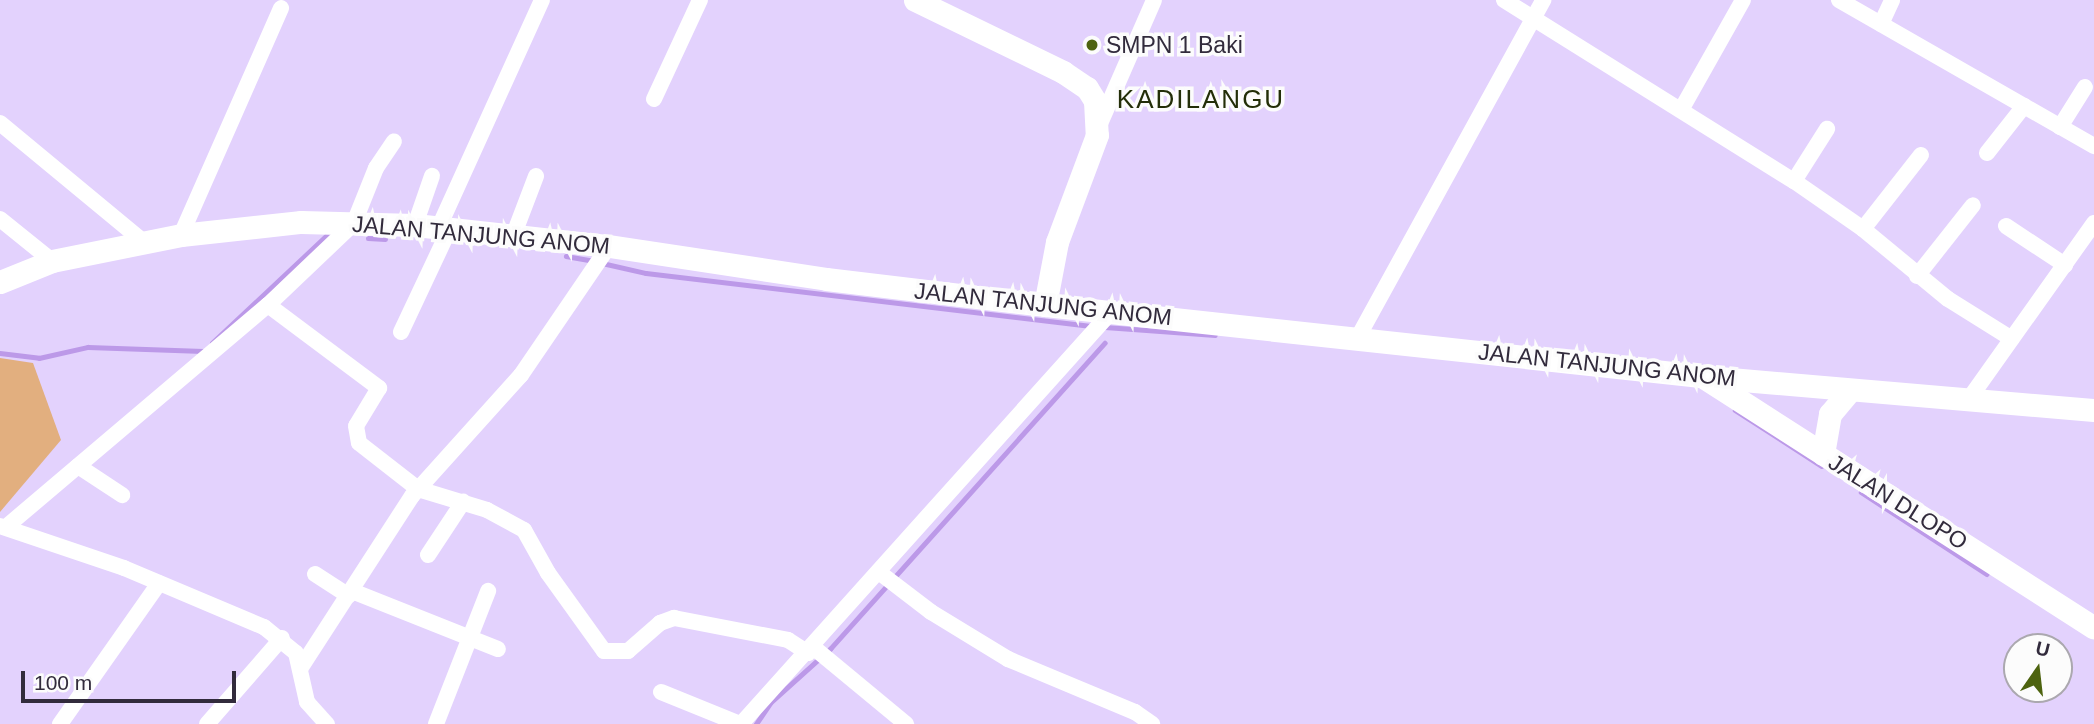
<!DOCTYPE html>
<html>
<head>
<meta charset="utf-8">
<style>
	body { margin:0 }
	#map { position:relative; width:2094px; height:724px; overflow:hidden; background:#e3d2fd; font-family:Helvetica,sans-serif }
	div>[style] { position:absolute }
	.green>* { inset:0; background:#e2af7f }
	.stream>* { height:4.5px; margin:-2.25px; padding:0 2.25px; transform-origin:2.25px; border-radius:2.25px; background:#bc99e8 }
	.street>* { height:16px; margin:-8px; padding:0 8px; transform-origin:8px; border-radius:8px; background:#fff }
	.secondary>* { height:23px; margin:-11.5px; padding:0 11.5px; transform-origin:11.5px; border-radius:11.5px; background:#fff }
	.dots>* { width:19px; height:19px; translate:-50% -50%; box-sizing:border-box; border:4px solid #fcfcfc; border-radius:50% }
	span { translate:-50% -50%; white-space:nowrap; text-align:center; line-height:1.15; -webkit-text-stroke:7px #fcfcfc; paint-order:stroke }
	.poi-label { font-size:23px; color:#322b3c }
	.left { translate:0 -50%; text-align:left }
	.street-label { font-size:23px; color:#322b3c }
	.quarter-label { font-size:26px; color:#232e08; letter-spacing:2px }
	.north { position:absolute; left:2003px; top:633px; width:70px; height:70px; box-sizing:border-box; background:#fcfcfc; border:2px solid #aba8af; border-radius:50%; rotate:14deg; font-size:19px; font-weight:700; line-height:28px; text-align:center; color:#322b3c }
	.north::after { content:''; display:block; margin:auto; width:24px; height:32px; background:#4d630f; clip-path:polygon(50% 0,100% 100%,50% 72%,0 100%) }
	.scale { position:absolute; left:21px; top:671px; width:215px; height:32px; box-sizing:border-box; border:4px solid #322b3c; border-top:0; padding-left:9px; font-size:21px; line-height:24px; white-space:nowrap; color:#322b3c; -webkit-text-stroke:5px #fcfcfc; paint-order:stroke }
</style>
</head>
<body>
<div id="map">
	<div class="green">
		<i style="clip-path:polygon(0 358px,33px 363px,61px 440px,0 512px)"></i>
	</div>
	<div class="stream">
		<i style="left:368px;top:238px;width:17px;rotate:3deg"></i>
		<i style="left:566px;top:256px;width:27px;rotate:10deg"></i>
		<i style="left:602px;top:263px;width:45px;rotate:12.8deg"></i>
		<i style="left:646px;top:273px;width:450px;rotate:6.8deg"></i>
		<i style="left:1105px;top:327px;width:110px;rotate:4.2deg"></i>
		<i style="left:212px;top:343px;width:161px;rotate:-43.2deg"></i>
		<i style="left:0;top:353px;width:39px;rotate:7deg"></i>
		<i style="left:39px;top:358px;width:50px;rotate:-12.7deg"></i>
		<i style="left:88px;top:347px;width:115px;rotate:2deg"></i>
		<i style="left:1735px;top:410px;width:103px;rotate:32.8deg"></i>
		<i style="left:1861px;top:492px;width:150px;rotate:33.1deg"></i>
		<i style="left:756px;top:724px;width:25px;rotate:-56deg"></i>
		<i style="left:770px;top:703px;width:81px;rotate:-42deg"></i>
		<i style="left:830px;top:649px;width:411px;rotate:-48.1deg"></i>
	</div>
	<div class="street">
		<i style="left:1504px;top:0;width:342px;rotate:32deg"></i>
		<i style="left:1794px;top:181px;width:84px;rotate:34.8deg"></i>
		<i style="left:1863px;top:229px;width:110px;rotate:39.5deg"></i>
		<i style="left:1948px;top:299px;width:75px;rotate:32deg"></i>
		<i style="left:1839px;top:0;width:294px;rotate:29.8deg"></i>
		<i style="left:1881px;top:24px;width:26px;rotate:-65deg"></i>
		<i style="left:654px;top:99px;width:109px;rotate:-65.1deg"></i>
		<i style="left:1681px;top:110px;width:126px;rotate:-60.6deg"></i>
		<i style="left:0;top:123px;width:188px;rotate:39.6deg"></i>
		<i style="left:1099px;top:126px;width:137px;rotate:-66.4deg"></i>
		<i style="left:2060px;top:127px;width:47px;rotate:-58deg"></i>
		<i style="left:1987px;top:153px;width:60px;rotate:-51.8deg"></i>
		<i style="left:1794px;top:181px;width:62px;rotate:-57.6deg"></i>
		<i style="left:0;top:219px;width:67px;rotate:38.9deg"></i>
		<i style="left:415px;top:225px;width:52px;rotate:-70.9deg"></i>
		<i style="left:2006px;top:226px;width:71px;rotate:33.5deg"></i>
		<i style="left:439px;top:227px;width:249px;rotate:-65.6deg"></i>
		<i style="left:1863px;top:229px;width:94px;rotate:-51.9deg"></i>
		<i style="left:514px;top:234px;width:62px;rotate:-69.2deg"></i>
		<i style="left:181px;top:235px;width:248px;rotate:-66.2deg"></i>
		<i style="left:1917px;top:276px;width:90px;rotate:-51.7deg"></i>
		<i style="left:268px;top:305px;width:139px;rotate:36.8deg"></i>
		<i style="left:379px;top:388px;width:44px;rotate:121.2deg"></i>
		<i style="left:356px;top:426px;width:17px;rotate:80deg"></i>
		<i style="left:359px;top:443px;width:75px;rotate:37.9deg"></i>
		<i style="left:418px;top:489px;width:72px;rotate:16.9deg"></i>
		<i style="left:487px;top:510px;width:42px;rotate:28.4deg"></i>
		<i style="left:524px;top:530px;width:49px;rotate:60.8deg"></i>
		<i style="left:548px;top:573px;width:96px;rotate:54.3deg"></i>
		<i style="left:604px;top:651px;width:24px"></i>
		<i style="left:628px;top:651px;width:43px;rotate:-41.2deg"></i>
		<i style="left:660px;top:623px;width:15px;rotate:-20deg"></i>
		<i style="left:674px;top:618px;width:116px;rotate:10.9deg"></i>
		<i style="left:788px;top:640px;width:24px;rotate:33deg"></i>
		<i style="left:401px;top:332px;width:115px;rotate:-64.8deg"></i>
		<i style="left:1357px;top:339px;width:387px;rotate:-61.2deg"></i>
		<i style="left:1969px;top:399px;width:216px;rotate:-54.6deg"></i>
		<i style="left:78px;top:466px;width:53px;rotate:33.4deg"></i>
		<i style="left:0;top:526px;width:131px;rotate:18.7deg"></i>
		<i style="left:124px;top:568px;width:152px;rotate:22.9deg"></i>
		<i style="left:264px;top:627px;width:41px;rotate:39.1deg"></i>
		<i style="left:296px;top:653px;width:50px;rotate:77.3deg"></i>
		<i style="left:307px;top:702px;width:30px;rotate:48deg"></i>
		<i style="left:6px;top:527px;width:343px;rotate:-40.3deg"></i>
		<i style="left:268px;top:305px;width:119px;rotate:-43.6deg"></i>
		<i style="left:354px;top:223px;width:59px;rotate:-68.2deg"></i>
		<i style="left:376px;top:168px;width:32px;rotate:-56deg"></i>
		<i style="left:428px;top:555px;width:64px;rotate:-56.6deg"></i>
		<i style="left:880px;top:573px;width:64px;rotate:37.4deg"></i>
		<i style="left:931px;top:612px;width:90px;rotate:31.4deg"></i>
		<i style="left:1008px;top:659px;width:138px;rotate:22.7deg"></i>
		<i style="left:1135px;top:712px;width:21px;rotate:35deg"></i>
		<i style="left:315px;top:574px;width:40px;rotate:32.9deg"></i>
		<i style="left:352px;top:591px;width:157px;rotate:21.7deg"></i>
		<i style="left:813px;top:647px;width:121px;rotate:39.6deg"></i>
		<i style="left:300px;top:669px;width:206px;rotate:-57.1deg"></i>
		<i style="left:412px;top:496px;width:163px;rotate:-48deg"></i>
		<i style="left:521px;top:375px;width:156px;rotate:-55.7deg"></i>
		<i style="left:661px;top:692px;width:85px;rotate:22.1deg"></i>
		<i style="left:60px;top:724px;width:172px;rotate:-54.9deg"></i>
		<i style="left:207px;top:724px;width:114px;rotate:-48.9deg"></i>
		<i style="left:436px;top:724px;width:143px;rotate:-68.6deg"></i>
		<i style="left:741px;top:724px;width:555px;rotate:-48.07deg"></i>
	</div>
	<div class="secondary">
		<i style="left:915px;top:0;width:165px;rotate:25.9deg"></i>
		<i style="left:1063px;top:72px;width:29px;rotate:34deg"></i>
		<i style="left:1087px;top:88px;width:15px;rotate:58deg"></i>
		<i style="left:1095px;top:101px;width:34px;rotate:87deg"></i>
		<i style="left:1097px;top:135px;width:114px;rotate:110.5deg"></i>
		<i style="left:1057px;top:242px;width:64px;rotate:100.8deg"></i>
		<i style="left:0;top:282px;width:56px;rotate:-22deg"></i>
		<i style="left:52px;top:261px;width:132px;rotate:-11.4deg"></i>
		<i style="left:181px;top:235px;width:121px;rotate:-6.2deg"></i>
		<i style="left:301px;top:222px;width:114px;rotate:1.5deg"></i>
		<i style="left:415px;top:225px;width:195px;rotate:6.2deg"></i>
		<i style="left:609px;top:246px;width:219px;rotate:8.6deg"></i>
		<i style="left:826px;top:279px;width:221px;rotate:6.8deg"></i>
		<i style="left:1045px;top:305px;width:678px;rotate:6.18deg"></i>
		<i style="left:1719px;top:378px;width:376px;rotate:4.9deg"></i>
		<i style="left:1705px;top:378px;width:462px;rotate:32.7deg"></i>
		<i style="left:1823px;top:454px;width:41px;rotate:-80.1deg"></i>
		<i style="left:1830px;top:414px;width:31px;rotate:-50deg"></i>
	</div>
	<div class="dots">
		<i style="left:1092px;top:45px;background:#4d630f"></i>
	</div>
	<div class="poi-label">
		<span class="left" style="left:1106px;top:45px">SMPN 1 Baki</span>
	</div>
	<div class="street-label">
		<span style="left:481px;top:235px;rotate:5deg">JALAN TANJUNG ANOM</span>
		<span style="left:1043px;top:304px;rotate:6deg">JALAN TANJUNG ANOM</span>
		<span style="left:1607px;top:365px;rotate:6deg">JALAN TANJUNG ANOM</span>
		<span style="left:1898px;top:502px;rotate:32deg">JALAN DLOPO</span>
	</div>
	<div class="quarter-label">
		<span style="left:1201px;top:100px">KADILANGU</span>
	</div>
	<div class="north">U</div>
	<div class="scale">100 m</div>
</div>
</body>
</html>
